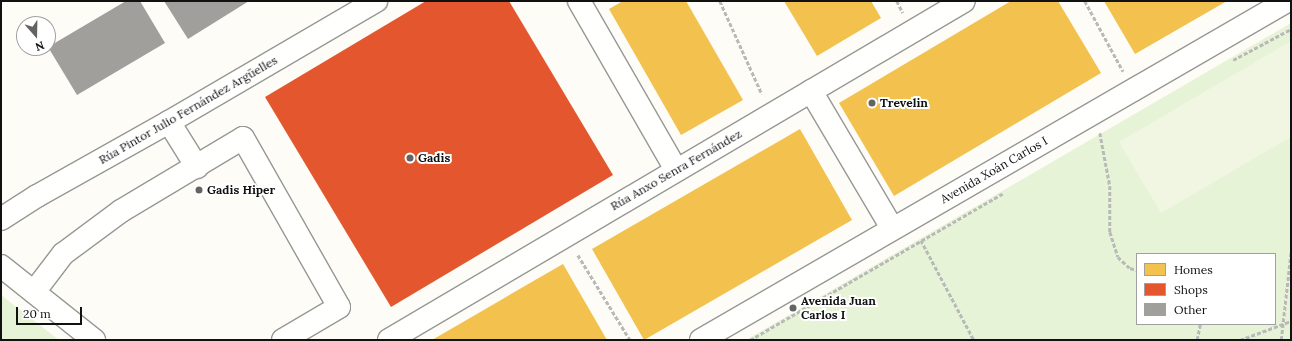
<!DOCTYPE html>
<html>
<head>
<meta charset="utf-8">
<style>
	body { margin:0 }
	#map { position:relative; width:1292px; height:341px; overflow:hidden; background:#fdfcf7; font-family:Lora,serif }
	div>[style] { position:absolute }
	.green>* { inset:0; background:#e7f3d7 }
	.pitch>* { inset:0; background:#f0f6e1 }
	.homes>* { inset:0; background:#f2c14e }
	.shops>* { inset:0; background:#e4572e }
	.building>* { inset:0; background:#a19f9c }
	.path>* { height:2.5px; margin-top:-1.25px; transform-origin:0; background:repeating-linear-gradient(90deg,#b9b9b8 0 4px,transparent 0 6px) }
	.roads { filter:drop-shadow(1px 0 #979795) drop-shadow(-1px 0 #979795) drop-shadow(0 1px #979795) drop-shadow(0 -1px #979795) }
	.minor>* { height:22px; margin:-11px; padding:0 11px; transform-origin:11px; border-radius:11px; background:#fffffe }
	.dots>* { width:11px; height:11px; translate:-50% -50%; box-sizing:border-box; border:2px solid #fff; border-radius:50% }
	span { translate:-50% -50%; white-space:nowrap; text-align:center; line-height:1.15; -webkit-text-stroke:4px #fff; paint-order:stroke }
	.poi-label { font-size:12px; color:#111; font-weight:700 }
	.left { translate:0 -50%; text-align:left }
	.street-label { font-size:12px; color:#111 }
	.frame { position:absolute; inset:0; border:2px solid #111; pointer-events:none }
	.legend { position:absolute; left:1136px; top:253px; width:140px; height:72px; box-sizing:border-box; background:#fff; border:1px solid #a0a0a0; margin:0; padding:5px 7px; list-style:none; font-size:12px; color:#111 }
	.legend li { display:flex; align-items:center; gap:8px; height:20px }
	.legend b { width:20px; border:1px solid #a0a0a0 }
	.north { position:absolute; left:16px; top:16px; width:40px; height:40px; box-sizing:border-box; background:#fff; border:1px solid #a0a0a0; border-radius:50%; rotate:160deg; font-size:11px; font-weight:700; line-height:16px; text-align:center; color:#111 }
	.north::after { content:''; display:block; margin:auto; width:14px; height:18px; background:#646362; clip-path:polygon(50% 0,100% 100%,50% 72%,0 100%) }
	.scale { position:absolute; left:16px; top:307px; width:66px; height:18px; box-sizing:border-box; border:2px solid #111; border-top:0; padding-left:5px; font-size:12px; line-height:14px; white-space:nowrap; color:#111; -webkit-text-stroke:3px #fff; paint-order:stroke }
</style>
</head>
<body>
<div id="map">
	<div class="green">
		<i style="clip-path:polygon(evenodd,1291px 23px,1291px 340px,746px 340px,1291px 23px,1137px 254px,1275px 254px,1275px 324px,1137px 324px,1137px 254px)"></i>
		<i style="clip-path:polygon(1px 295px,59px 340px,1px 340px)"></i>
	</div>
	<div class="pitch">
		<i style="clip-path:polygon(1291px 41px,1291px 137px,1161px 213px,1119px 142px)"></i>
	</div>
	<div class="homes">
		<i style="clip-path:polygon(623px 1px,686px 1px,743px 100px,681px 135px,609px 9px)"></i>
		<i style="clip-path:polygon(784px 1px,871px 1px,881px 18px,817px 56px)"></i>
		<i style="clip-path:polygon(1011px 1px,1058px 1px,1101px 73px,894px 196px,839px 103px)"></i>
		<i style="clip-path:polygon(1104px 1px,1227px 1px,1135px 54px)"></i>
		<i style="clip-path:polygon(800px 129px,852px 220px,644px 340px,592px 249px)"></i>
		<i style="clip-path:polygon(563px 264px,607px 340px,432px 340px,530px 283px)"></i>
	</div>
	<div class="shops">
		<i style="clip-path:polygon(426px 1px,509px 1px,613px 175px,391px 307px,265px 97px)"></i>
	</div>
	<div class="building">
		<i style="clip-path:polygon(126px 1px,140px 1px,165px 43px,77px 95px,48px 47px)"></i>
		<i style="clip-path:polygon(164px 1px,249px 1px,188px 39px)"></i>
	</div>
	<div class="path">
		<i style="left:720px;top:1px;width:102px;rotate:65.7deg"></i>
		<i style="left:897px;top:1px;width:13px;rotate:63deg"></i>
		<i style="left:1085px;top:1px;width:80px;rotate:61.5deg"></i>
		<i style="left:1233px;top:60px;width:66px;rotate:-28.1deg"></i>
		<i style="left:1100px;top:133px;width:54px;rotate:79.3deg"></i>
		<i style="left:1110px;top:186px;width:46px;rotate:90deg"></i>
		<i style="left:1110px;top:232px;width:26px;rotate:72deg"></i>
		<i style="left:1118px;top:257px;width:16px;rotate:43deg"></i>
		<i style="left:1130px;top:268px;width:7px;rotate:16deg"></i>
		<i style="left:921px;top:240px;width:113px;rotate:62.1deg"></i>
		<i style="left:578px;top:255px;width:100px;rotate:58.5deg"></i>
		<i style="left:750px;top:340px;width:293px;rotate:-30.1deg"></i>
		<i style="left:1197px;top:340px;width:16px;rotate:-79deg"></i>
		<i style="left:1240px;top:340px;width:54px;rotate:-20.4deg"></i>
		<i style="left:1281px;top:340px;width:90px;rotate:-83.6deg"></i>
	</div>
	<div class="roads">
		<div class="minor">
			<i style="left:579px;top:1px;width:195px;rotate:60.1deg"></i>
			<i style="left:811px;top:91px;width:159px;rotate:59.4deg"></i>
			<i style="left:169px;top:122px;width:53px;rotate:58.1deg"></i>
			<i style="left:1px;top:219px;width:43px;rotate:-32.6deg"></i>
			<i style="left:37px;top:196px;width:151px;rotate:-29.3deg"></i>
			<i style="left:169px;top:122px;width:240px;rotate:-30.3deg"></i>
			<i style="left:1px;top:266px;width:119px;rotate:38.5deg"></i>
			<i style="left:34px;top:292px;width:48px;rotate:-52.7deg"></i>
			<i style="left:63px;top:254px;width:72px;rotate:-36.6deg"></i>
			<i style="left:121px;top:211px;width:142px;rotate:-30.9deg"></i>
			<i style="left:243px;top:138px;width:194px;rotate:60.4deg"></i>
			<i style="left:339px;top:307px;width:65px;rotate:149.5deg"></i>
			<i style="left:389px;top:340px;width:667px;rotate:-30.52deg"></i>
			<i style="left:701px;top:340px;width:677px;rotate:-30.05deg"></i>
		</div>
	</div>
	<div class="dots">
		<i style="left:872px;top:103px;background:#646362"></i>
		<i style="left:410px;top:158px;background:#646362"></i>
		<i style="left:199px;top:190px;background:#646362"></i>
		<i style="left:793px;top:308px;background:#646362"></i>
	</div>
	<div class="poi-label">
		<span class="left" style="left:880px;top:103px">Trevelin</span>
		<span class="left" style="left:418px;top:158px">Gadis</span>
		<span class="left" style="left:207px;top:190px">Gadis Hiper</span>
		<span class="left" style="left:801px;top:308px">Avenida Juan<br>Carlos I</span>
	</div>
	<div class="street-label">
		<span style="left:188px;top:110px;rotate:-30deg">Rúa Pintor Julio Fernández Argüelles</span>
		<span style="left:676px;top:170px;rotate:-30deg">Rúa Anxo Senra Fernández</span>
		<span style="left:994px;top:170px;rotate:-30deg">Avenida Xoán Carlos I</span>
	</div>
	<div class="frame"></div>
	<ul class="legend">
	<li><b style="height:11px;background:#f2c14e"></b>Homes</li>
	<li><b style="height:11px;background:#e4572e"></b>Shops</li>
	<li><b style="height:11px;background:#a19f9c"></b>Other</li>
	</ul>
	<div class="north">N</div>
	<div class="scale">20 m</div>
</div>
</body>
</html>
